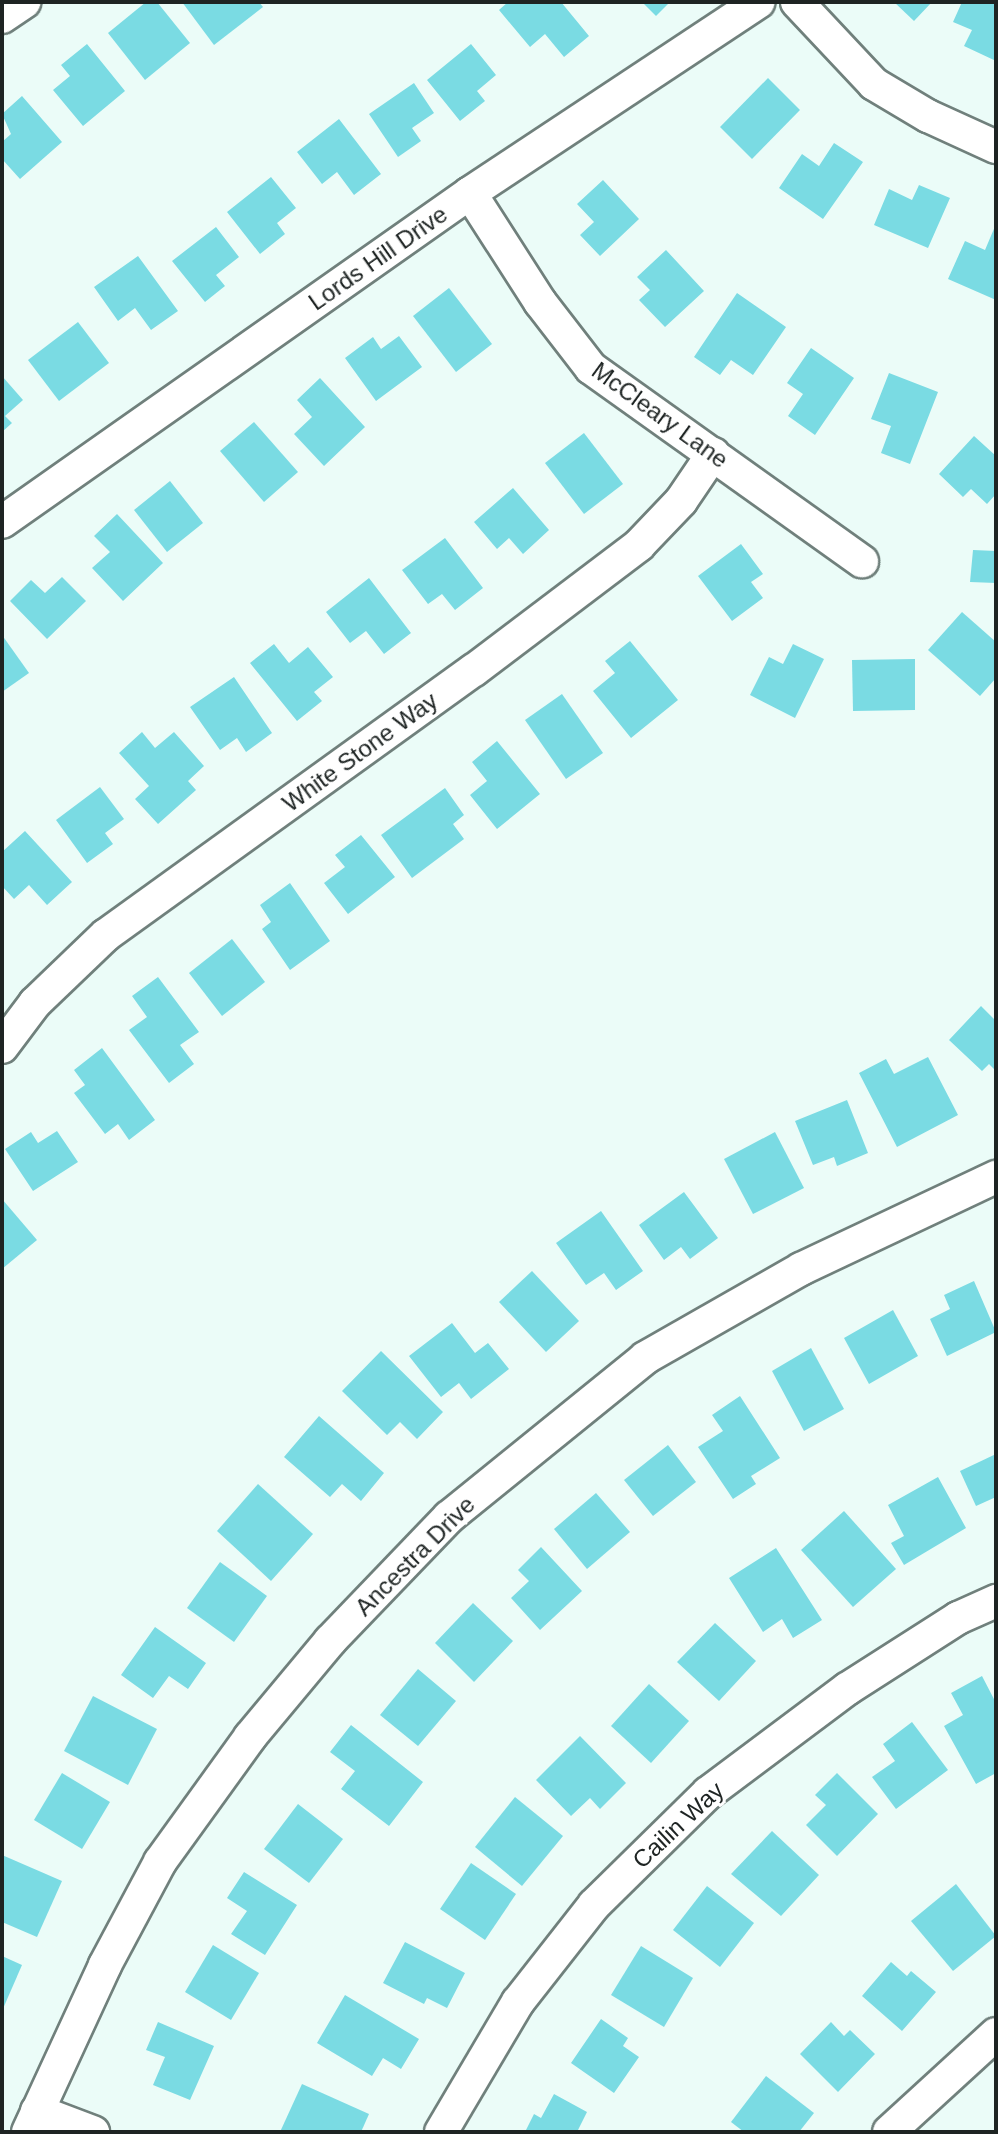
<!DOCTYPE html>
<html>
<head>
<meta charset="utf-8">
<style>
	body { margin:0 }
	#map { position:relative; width:998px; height:2134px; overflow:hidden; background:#ebfcf8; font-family:Arial,sans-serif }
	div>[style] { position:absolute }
	.building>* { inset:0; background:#7adbe3 }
	.roads { filter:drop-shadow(2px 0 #70807c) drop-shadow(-2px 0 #70807c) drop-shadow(0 2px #70807c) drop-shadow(0 -2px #70807c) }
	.street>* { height:32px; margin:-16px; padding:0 16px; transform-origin:16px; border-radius:16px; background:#fff }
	span { translate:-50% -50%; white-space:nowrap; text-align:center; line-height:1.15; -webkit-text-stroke:6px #fff; paint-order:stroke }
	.street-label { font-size:24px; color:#1e2423 }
	.frame { position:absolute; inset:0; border:4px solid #1e2423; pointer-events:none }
</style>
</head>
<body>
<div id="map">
	<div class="building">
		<i style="clip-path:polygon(146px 2px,157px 2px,190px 43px,145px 80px,108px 33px)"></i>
		<i style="clip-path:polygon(182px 2px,259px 2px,263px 7px,214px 45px)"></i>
		<i style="clip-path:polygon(508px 2px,561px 2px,589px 36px,564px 57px,545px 34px,530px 47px,499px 10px)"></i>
		<i style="clip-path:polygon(642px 2px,670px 2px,656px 16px)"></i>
		<i style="clip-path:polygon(894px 2px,932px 2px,914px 21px)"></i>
		<i style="clip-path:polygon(962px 2px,996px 2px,996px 61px,964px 46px,972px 30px,953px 22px)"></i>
		<i style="clip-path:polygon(87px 44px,125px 91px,83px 126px,53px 90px,70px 76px,61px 65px)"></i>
		<i style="clip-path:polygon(471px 44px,496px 75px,477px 91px,485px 101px,460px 121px,427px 80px)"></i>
		<i style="clip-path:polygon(768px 78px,800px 110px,752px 159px,720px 127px)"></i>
		<i style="clip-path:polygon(414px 83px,434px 113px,412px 128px,421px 141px,398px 157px,369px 114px)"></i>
		<i style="clip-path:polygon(22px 96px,62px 142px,20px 179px,2px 159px,2px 142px,11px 134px,2px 114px)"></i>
		<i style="clip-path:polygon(339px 119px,381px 174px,354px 195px,337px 172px,322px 184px,297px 152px)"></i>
		<i style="clip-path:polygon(834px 143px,863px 162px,823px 219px,779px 188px,802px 154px,819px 166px)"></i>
		<i style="clip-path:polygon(271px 177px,296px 208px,277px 223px,285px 234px,260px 254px,227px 212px)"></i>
		<i style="clip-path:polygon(603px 180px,639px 219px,600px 256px,580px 235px,594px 222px,577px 204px)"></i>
		<i style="clip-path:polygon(919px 185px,950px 198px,928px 248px,874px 225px,889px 189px,912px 200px)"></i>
		<i style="clip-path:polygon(996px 224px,996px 300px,948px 279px,965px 241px,985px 250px)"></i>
		<i style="clip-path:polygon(216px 227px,239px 257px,216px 275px,225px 286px,205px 302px,172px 261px)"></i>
		<i style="clip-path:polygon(666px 250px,704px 291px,665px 327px,639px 300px,650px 290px,637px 277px)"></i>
		<i style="clip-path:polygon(138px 256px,178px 311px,151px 330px,135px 308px,118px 321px,94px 287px)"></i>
		<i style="clip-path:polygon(449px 288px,492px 344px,456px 372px,413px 316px)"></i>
		<i style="clip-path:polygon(737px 293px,786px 327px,753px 375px,731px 360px,720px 375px,694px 357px)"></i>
		<i style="clip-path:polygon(78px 322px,109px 363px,59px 401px,28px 360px)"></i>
		<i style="clip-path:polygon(399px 336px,422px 367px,376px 401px,345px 358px,373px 337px,381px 349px)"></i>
		<i style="clip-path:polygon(811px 348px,854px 378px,815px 435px,788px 416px,803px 394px,787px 383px)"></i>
		<i style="clip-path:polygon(889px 373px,938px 392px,910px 464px,881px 453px,891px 426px,871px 419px)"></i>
		<i style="clip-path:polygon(2px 376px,23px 400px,5px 416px,12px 423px,2px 432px)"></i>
		<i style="clip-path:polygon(320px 378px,365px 427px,324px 466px,294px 434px,312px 417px,297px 400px)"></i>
		<i style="clip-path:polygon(254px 422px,298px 472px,264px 502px,220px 451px)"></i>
		<i style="clip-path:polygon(584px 433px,623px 484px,584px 514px,545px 463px)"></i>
		<i style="clip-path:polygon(974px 436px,996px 456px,996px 494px,987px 504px,971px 489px,963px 497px,939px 474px)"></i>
		<i style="clip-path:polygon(170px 481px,203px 523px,167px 552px,134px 510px)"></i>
		<i style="clip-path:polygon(513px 488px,549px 530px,523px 554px,509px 538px,497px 549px,474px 522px)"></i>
		<i style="clip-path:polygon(117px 514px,163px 563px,123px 601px,92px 568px,110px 552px,94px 536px)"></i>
		<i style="clip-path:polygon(445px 538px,483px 588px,455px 610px,442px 594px,428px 604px,402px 570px)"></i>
		<i style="clip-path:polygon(741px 544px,763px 574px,751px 582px,763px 598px,732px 621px,698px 576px)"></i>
		<i style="clip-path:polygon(973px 550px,996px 551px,996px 583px,970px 582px)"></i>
		<i style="clip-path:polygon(62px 577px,86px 601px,47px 639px,10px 601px,31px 580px,45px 593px)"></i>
		<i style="clip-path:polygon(369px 578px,411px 633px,384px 654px,366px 631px,350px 643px,326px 612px)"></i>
		<i style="clip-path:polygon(962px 612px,996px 642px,996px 678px,980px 696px,928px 650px)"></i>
		<i style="clip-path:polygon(2px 635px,29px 673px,2px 692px)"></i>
		<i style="clip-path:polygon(630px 641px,678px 700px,631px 738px,593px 691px,615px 673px,605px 661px)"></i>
		<i style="clip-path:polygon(274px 644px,289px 663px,308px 647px,333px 677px,314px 692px,322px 701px,297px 721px,250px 663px)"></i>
		<i style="clip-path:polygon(793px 644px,824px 659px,795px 718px,750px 695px,769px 657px,783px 664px)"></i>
		<i style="clip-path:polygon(915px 659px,915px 710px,853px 711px,852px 660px)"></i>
		<i style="clip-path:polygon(234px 677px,272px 733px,246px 752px,237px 738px,220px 750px,190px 707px)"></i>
		<i style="clip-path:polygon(562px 694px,603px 753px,566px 779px,525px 720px)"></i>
		<i style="clip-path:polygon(142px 732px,155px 748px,174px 732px,204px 766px,188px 781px,196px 790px,158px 824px,135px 799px,149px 786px,119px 753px)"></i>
		<i style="clip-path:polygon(497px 741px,540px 794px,497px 829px,470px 795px,487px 781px,472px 762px)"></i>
		<i style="clip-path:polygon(100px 787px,124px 819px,105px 833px,113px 844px,87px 863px,56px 820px)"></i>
		<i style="clip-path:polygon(445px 788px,464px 815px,453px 824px,464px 839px,412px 878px,381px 835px)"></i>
		<i style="clip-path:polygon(25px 831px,72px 882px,47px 905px,29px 885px,14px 899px,2px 886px,2px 852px)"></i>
		<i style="clip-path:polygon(361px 835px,395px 877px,348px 914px,324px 883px,345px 867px,335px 855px)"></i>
		<i style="clip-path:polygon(290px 883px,330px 941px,290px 970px,262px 929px,271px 922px,260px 905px)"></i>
		<i style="clip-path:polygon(232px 939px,265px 982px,222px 1016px,189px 973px)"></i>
		<i style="clip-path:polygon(158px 977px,199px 1032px,180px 1045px,194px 1064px,169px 1083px,129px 1030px,147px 1017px,132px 996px)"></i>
		<i style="clip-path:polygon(981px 1006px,996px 1021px,996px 1071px,989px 1064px,982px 1071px,949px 1040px)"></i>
		<i style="clip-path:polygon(102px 1048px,155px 1120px,129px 1140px,118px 1124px,105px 1134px,74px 1093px,85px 1085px,74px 1070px)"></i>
		<i style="clip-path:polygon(928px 1057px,958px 1115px,897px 1147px,859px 1073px,886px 1059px,894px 1074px)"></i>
		<i style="clip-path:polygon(847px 1100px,868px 1153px,837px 1166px,834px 1157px,813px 1165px,795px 1121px)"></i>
		<i style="clip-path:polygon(57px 1131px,78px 1162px,33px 1191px,5px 1149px,31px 1132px,38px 1143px)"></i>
		<i style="clip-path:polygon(775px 1132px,804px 1188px,753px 1214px,724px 1159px)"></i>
		<i style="clip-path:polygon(684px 1192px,718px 1238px,690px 1259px,681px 1247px,664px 1260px,639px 1225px)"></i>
		<i style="clip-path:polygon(2px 1199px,37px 1240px,2px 1269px)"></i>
		<i style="clip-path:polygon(601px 1211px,643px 1271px,616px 1290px,604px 1273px,586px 1285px,556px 1243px)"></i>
		<i style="clip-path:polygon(532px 1271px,579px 1321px,546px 1352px,499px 1302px)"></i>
		<i style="clip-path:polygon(974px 1281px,996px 1332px,947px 1356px,930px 1319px,950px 1309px,944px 1295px)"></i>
		<i style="clip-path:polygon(893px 1310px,918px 1356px,869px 1384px,844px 1338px)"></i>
		<i style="clip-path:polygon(452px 1323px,475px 1353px,488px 1343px,509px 1369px,471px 1399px,459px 1383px,441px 1397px,409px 1356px)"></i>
		<i style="clip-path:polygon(811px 1348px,844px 1409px,804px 1431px,772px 1371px)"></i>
		<i style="clip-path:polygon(381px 1351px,443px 1412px,417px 1439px,400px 1422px,387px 1435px,342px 1391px)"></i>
		<i style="clip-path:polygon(740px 1396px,780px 1458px,751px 1476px,756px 1484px,733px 1499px,698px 1447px,723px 1431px,712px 1415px)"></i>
		<i style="clip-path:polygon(319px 1416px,384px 1473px,361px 1501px,342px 1484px,330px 1497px,284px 1457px)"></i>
		<i style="clip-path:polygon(668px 1445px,696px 1482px,653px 1516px,624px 1480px)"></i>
		<i style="clip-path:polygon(996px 1454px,996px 1497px,976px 1506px,960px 1471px)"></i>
		<i style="clip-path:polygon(938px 1477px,966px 1528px,904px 1565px,891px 1543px,904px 1536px,888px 1505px)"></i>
		<i style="clip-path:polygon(258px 1484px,313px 1534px,271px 1581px,217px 1531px)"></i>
		<i style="clip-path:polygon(596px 1493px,630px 1532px,587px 1569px,554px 1529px)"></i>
		<i style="clip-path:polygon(844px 1511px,896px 1569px,853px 1607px,801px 1550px)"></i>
		<i style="clip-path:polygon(541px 1547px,582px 1591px,540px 1630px,511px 1598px,529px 1581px,518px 1570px)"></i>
		<i style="clip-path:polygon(776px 1548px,822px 1620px,793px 1638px,782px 1619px,763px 1632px,729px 1578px)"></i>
		<i style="clip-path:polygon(220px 1562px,267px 1596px,234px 1642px,187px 1608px)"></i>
		<i style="clip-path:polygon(473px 1603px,513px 1641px,474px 1682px,435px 1643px)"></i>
		<i style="clip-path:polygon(715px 1623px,756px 1661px,719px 1701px,677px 1662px)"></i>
		<i style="clip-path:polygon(155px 1627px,206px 1663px,188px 1689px,169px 1676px,153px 1698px,121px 1675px)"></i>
		<i style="clip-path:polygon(418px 1669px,456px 1701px,418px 1746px,380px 1715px)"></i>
		<i style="clip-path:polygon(982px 1676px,996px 1703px,996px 1773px,976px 1784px,944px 1726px,963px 1715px,951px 1693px)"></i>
		<i style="clip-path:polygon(649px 1684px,689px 1721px,651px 1763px,611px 1726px)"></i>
		<i style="clip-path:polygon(93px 1696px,157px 1729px,128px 1785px,64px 1751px)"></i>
		<i style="clip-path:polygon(912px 1722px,948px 1770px,896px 1809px,872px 1777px,895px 1761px,883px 1744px)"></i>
		<i style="clip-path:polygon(351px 1725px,423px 1782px,389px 1826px,341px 1789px,355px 1771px,330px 1752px)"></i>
		<i style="clip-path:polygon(580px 1736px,626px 1783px,600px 1809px,590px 1798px,571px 1816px,536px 1780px)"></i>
		<i style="clip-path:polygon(62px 1773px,110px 1802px,82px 1849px,34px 1820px)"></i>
		<i style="clip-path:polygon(837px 1773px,878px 1814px,837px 1856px,806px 1825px,826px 1805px,815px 1795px)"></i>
		<i style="clip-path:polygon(515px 1797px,563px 1836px,522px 1886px,475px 1847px)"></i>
		<i style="clip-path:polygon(298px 1804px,343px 1839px,309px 1883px,264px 1849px)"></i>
		<i style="clip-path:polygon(772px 1831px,819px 1875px,781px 1916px,731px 1874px)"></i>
		<i style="clip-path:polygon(2px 1855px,62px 1881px,37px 1937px,2px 1922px)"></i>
		<i style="clip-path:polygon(471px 1863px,516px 1894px,485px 1940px,440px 1909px)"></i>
		<i style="clip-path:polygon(244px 1872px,297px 1905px,265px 1955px,231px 1934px,247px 1911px,227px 1898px)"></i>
		<i style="clip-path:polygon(956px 1884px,996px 1936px,953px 1971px,911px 1921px)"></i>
		<i style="clip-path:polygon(707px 1886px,754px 1923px,720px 1967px,673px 1930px)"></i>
		<i style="clip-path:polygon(405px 1942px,465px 1973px,447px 2008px,427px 1998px,424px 2004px,383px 1983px)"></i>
		<i style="clip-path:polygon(213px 1945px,259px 1973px,231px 2020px,185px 1992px)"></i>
		<i style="clip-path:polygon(641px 1946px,693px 1978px,664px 2027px,611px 1995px)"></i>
		<i style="clip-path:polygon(2px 1956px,22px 1965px,2px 2011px)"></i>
		<i style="clip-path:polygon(891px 1962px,907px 1976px,911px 1971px,936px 1992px,902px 2031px,862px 1996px)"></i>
		<i style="clip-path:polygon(345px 1995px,419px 2039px,401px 2069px,383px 2058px,372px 2076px,317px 2043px)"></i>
		<i style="clip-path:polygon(601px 2019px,628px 2038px,623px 2046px,639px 2057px,614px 2093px,571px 2063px)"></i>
		<i style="clip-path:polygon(158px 2022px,214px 2046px,190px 2100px,153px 2085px,165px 2057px,146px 2050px)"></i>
		<i style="clip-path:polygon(831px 2022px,844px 2036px,850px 2030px,875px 2054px,838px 2092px,800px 2054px)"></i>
		<i style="clip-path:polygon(766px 2076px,814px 2113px,799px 2132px,744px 2132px,731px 2122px)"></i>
		<i style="clip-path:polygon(302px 2084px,369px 2114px,361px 2132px,280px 2132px)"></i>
		<i style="clip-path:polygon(554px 2094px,587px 2112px,577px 2132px,525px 2132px,534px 2114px,541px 2118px)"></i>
	</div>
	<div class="roads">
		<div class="street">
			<i style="left:797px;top:2px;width:112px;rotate:46.8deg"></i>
			<i style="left:874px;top:84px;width:63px;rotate:30.7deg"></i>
			<i style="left:928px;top:116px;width:75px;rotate:24.5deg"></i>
			<i style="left:2px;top:17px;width:27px;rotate:-34deg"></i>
			<i style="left:470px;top:193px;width:130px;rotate:57.3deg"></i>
			<i style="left:540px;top:302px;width:83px;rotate:52.3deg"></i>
			<i style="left:591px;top:368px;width:333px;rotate:35.5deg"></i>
			<i style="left:2px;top:522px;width:572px;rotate:-35.11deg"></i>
			<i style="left:470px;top:193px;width:346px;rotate:-33.5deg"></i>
			<i style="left:2px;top:1047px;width:55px;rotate:-53.1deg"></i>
			<i style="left:35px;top:1003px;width:98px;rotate:-43.8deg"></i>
			<i style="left:106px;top:935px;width:453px;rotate:-35.8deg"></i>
			<i style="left:474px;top:670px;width:207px;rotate:-37.1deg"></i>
			<i style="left:639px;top:545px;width:61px;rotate:-46.3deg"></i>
			<i style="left:681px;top:501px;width:57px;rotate:-55.8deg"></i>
			<i style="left:37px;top:2111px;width:60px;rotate:20.6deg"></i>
			<i style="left:28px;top:2132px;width:184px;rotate:-65.2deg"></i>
			<i style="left:105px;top:1965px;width:117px;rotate:-61.9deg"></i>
			<i style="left:160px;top:1862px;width:154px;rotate:-54.2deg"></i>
			<i style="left:250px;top:1737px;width:125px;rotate:-50.2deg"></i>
			<i style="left:330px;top:1641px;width:172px;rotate:-46.2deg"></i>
			<i style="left:449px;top:1517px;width:252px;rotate:-39deg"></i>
			<i style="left:645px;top:1358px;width:180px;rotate:-29.7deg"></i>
			<i style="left:801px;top:1269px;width:216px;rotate:-25.3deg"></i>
			<i style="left:441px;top:2132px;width:151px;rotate:-59.4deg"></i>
			<i style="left:518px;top:2002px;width:123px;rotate:-51.9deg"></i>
			<i style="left:594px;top:1905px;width:160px;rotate:-44.5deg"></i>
			<i style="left:708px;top:1793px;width:174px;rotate:-36.8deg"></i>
			<i style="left:847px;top:1689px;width:132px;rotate:-32.6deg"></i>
			<i style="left:958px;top:1618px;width:42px;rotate:-24.1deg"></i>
			<i style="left:889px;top:2132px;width:145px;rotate:-42.5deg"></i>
		</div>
	</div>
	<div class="street-label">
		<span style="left:378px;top:258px;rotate:-35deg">Lords Hill Drive</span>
		<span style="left:660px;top:415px;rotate:36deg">McCleary Lane</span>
		<span style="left:360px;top:752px;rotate:-36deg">White Stone Way</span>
		<span style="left:415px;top:1556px;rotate:-45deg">Ancestra Drive</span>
		<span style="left:678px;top:1825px;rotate:-43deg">Cailin Way</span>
	</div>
	<div class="frame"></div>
</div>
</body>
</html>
